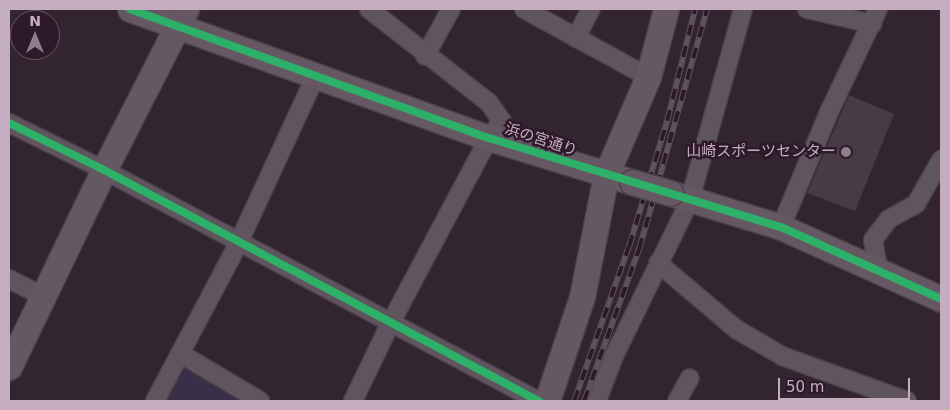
<!DOCTYPE html>
<html>
<head>
<meta charset="utf-8">
<style>
	body { margin:0 }
	#map { position:relative; width:950px; height:410px; overflow:hidden; background:#322530; font-family:"DejaVu Sans","Noto Sans JP",sans-serif }
	div>[style] { position:absolute }
	.green>* { inset:0; background:#3a2f48 }
	.building>* { inset:0; background:#473b46 }
	.roads { filter:drop-shadow(1px 0 #4b4049) drop-shadow(-1px 0 #4b4049) drop-shadow(0 1px #4b4049) drop-shadow(0 -1px #4b4049) }
	.street>* { height:18px; margin:-9px; padding:0 9px; transform-origin:9px; border-radius:9px; background:#60545f }
	.secondary>* { height:25px; margin:-12.5px; padding:0 12.5px; transform-origin:12.5px; border-radius:12.5px; background:#665863 }
	.rail>* { height:5.5px; margin-top:-2.75px; transform-origin:0; background:repeating-linear-gradient(90deg,#2d192a 0 11px,#5f545d 0 22px); box-sizing:border-box; border-block:1px solid #5f545d }
	.bridges { filter:drop-shadow(1px 0 #4b4049) drop-shadow(-1px 0 #4b4049) drop-shadow(0 1px #4b4049) drop-shadow(0 -1px #4b4049) }
	.secondary-bridge>* { height:25px; margin:-12.5px; padding:0 12.5px; transform-origin:12.5px; border-radius:12.5px; background:#665863 }
	.cycleway>* { height:8px; margin:-4px; padding:0 4px; transform-origin:4px; border-radius:4px; background:#2db169 }
	.dots>* { width:14px; height:14px; translate:-50% -50%; box-sizing:border-box; border:2px solid #2d192a; border-radius:50% }
	span { translate:-50% -50%; white-space:nowrap; text-align:center; line-height:1.15; -webkit-text-stroke:5px #2d192a; paint-order:stroke }
	.street-label { font-size:15px; color:#c5adc1 }
	.poi-label { font-size:15px; color:#c5adc1 }
	.right { translate:-100% -50%; text-align:right }
	.frame { position:absolute; inset:0; border:10px solid #c5adc1; pointer-events:none }
	.north { position:absolute; left:10px; top:10px; width:50px; height:50px; box-sizing:border-box; background:#2d192a; border:1px solid #6a5466; border-radius:50%; rotate:0deg; font-size:14px; font-weight:700; line-height:20px; text-align:center; color:#c5adc1 }
	.north::after { content:''; display:block; margin:auto; width:18px; height:22px; background:#927d8e; clip-path:polygon(50% 0,100% 100%,50% 72%,0 100%) }
	.scale { position:absolute; left:778px; top:378px; width:132px; height:22px; box-sizing:border-box; border:2px solid #c5adc1; border-top:0; padding-left:6px; font-size:15px; line-height:18px; white-space:nowrap; color:#c5adc1; -webkit-text-stroke:4px #2d192a; paint-order:stroke }
</style>
</head>
<body>
<div id="map">
	<div class="green">
		<i style="clip-path:polygon(184px 359px,249px 401px,164px 401px)"></i>
	</div>
	<div class="building">
		<i style="clip-path:polygon(849px 95px,894px 114px,855px 211px,807px 193px)"></i>
	</div>
	<div class="roads">
		<div class="street">
			<i style="left:524px;top:9px;width:141px;rotate:28.7deg"></i>
			<i style="left:807px;top:9px;width:67px;rotate:13deg"></i>
			<i style="left:576px;top:38px;width:33px;rotate:-63deg"></i>
			<i style="left:425px;top:56px;width:54px;rotate:-61deg"></i>
			<i style="left:9px;top:123px;width:106px;rotate:26.3deg"></i>
			<i style="left:104px;top:170px;width:493px;rotate:28deg"></i>
			<i style="left:781px;top:227px;width:127px;rotate:-67.3deg"></i>
			<i style="left:830px;top:110px;width:112px;rotate:-64.6deg"></i>
			<i style="left:658px;top:263px;width:102px;rotate:40.2deg"></i>
			<i style="left:736px;top:329px;width:53px;rotate:30.4deg"></i>
			<i style="left:782px;top:356px;width:133px;rotate:19.8deg"></i>
			<i style="left:878px;top:268px;width:28px;rotate:-100deg"></i>
			<i style="left:873px;top:240px;width:26px;rotate:-53deg"></i>
			<i style="left:889px;top:219px;width:31px;rotate:-29deg"></i>
			<i style="left:916px;top:204px;width:51px;rotate:-60.4deg"></i>
			<i style="left:9px;top:279px;width:38px;rotate:27deg"></i>
			<i style="left:181px;top:354px;width:92px;rotate:30.7deg"></i>
			<i style="left:155px;top:401px;width:178px;rotate:-62.1deg"></i>
			<i style="left:238px;top:244px;width:186px;rotate:-65.2deg"></i>
			<i style="left:353px;top:401px;width:85px;rotate:-64.3deg"></i>
			<i style="left:390px;top:324px;width:211px;rotate:-62deg"></i>
			<i style="left:489px;top:138px;width:21px;rotate:-53deg"></i>
			<i style="left:502px;top:121px;width:24px;rotate:-126deg"></i>
			<i style="left:488px;top:102px;width:151px;rotate:-142deg"></i>
			<i style="left:597px;top:401px;width:48px;rotate:-69.3deg"></i>
			<i style="left:614px;top:356px;width:174px;rotate:-64deg"></i>
			<i style="left:690px;top:200px;width:198px;rotate:-74.5deg"></i>
			<i style="left:677px;top:401px;width:26px;rotate:-61deg"></i>
		</div>
		<div class="secondary">
			<i style="left:130px;top:9px;width:381px;rotate:19.8deg"></i>
			<i style="left:489px;top:138px;width:150px;rotate:17.1deg"></i>
			<i style="left:670px;top:193px;width:116px;rotate:17deg"></i>
			<i style="left:781px;top:227px;width:175px;rotate:24.2deg"></i>
			<i style="left:9px;top:367px;width:219px;rotate:-64.3deg"></i>
			<i style="left:104px;top:170px;width:181px;rotate:-63deg"></i>
			<i style="left:547px;top:401px;width:110px;rotate:-71.4deg"></i>
			<i style="left:582px;top:297px;width:124px;rotate:-78.9deg"></i>
			<i style="left:606px;top:175px;width:107px;rotate:-66.8deg"></i>
			<i style="left:648px;top:77px;width:70px;rotate:-75.2deg"></i>
		</div>
	</div>
	<div class="rail">
		<i style="left:574px;top:401px;width:164px;rotate:-70.5deg"></i>
		<i style="left:629px;top:246px;width:131px;rotate:-73.1deg"></i>
		<i style="left:667px;top:121px;width:115px;rotate:-76deg"></i>
		<i style="left:584px;top:401px;width:162px;rotate:-70.1deg"></i>
		<i style="left:639px;top:249px;width:249px;rotate:-74.2deg"></i>
	</div>
	<div class="bridges">
		<div class="secondary-bridge">
			<i style="left:632px;top:182px;width:40px;rotate:16deg"></i>
		</div>
	</div>
	<div class="cycleway">
		<i style="left:130px;top:9px;width:381px;rotate:19.8deg"></i>
		<i style="left:489px;top:138px;width:305px;rotate:17deg"></i>
		<i style="left:781px;top:227px;width:175px;rotate:24.2deg"></i>
		<i style="left:9px;top:123px;width:106px;rotate:26.3deg"></i>
		<i style="left:104px;top:170px;width:493px;rotate:28deg"></i>
	</div>
	<div class="dots">
		<i style="left:846px;top:152px;background:#927d8e"></i>
	</div>
	<div class="street-label">
		<span style="left:541px;top:140px;rotate:18deg">浜の宮通り</span>
	</div>
	<div class="poi-label">
		<span class="right" style="left:836px;top:152px">山崎スポーツセンター</span>
	</div>
	<div class="frame"></div>
	<div class="north">N</div>
	<div class="scale">50 m</div>
</div>
</body>
</html>
